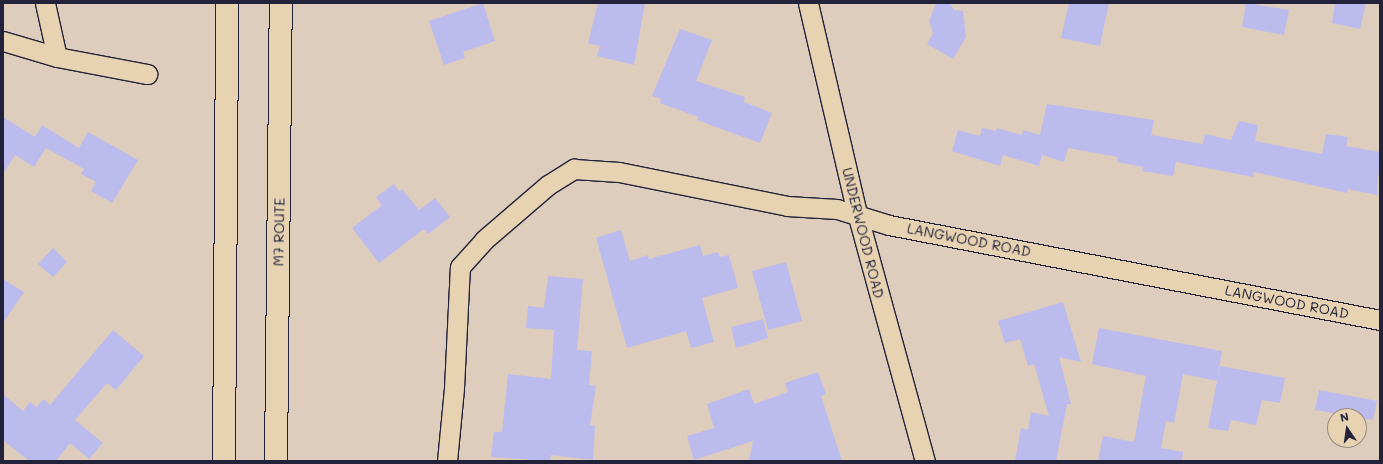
<!DOCTYPE html>
<html>
<head>
<meta charset="utf-8">
<style>
	body { margin:0 }
	#map { position:relative; width:1383px; height:464px; overflow:hidden; background:#decdbd; font-family:Mali,sans-serif }
	div>[style] { position:absolute }
	.building>* { inset:0; background:#bbbbed }
	.roads { filter:drop-shadow(1px 0 #22223b) drop-shadow(-1px 0 #22223b) drop-shadow(0 1px #22223b) drop-shadow(0 -1px #22223b) }
	.street>* { height:19px; margin:-9.5px; padding:0 9.5px; transform-origin:9.5px; border-radius:9.5px; background:#e7d2b1 }
	.highway>* { height:22px; margin:-11px; padding:0 11px; transform-origin:11px; border-radius:11px; background:#e7d2b1 }
	span { translate:-50% -50%; white-space:nowrap; text-align:center; line-height:1.15; -webkit-text-stroke:4px #e7d2b1; paint-order:stroke }
	.street-label { font-size:14px; color:#22223b }
	.frame { position:absolute; inset:0; border:4px solid #22223b; pointer-events:none }
	.north { position:absolute; left:1327px; top:408px; width:40px; height:40px; box-sizing:border-box; background:#e7d2b1; border:1px solid #988c82; border-radius:50%; rotate:347deg; font-size:11px; font-weight:700; line-height:16px; text-align:center; color:#22223b }
	.north::after { content:''; display:block; margin:auto; width:14px; height:18px; background:#22223b; clip-path:polygon(50% 0,100% 100%,50% 72%,0 100%) }
</style>
</head>
<body>
<div id="map">
	<div class="building">
		<i style="clip-path:polygon(483px 3px,495px 41px,463px 52px,465px 58px,444px 65px,429px 21px)"></i>
		<i style="clip-path:polygon(598px 3px,645px 3px,634px 65px,597px 56px,600px 46px,588px 43px)"></i>
		<i style="clip-path:polygon(936px 3px,950px 3px,954px 10px,963px 11px,966px 37px,953px 59px,927px 44px,933px 33px,929px 21px)"></i>
		<i style="clip-path:polygon(1069px 3px,1109px 3px,1100px 46px,1061px 38px)"></i>
		<i style="clip-path:polygon(1246px 3px,1289px 10px,1284px 35px,1242px 27px)"></i>
		<i style="clip-path:polygon(1335px 3px,1366px 3px,1360px 29px,1332px 23px)"></i>
		<i style="clip-path:polygon(680px 29px,712px 40px,696px 81px,745px 97px,744px 102px,772px 113px,760px 143px,697px 120px,698px 117px,660px 103px,661px 99px,652px 96px)"></i>
		<i style="clip-path:polygon(1047px 104px,1154px 120px,1151px 135px,1203px 144px,1205px 134px,1231px 140px,1239px 121px,1258px 125px,1255px 141px,1322px 154px,1326px 134px,1348px 137px,1346px 146px,1380px 152px,1377px 195px,1348px 189px,1347px 193px,1254px 172px,1253px 177px,1176px 162px,1173px 176px,1142px 171px,1143px 167px,1117px 162px,1118px 157px,1068px 148px,1064px 162px,1042px 155px,1039px 166px,1003px 155px,1000px 166px,952px 151px,958px 130px,980px 136px,982px 128px,996px 131px,997px 128px,1022px 135px,1023px 130px,1040px 135px)"></i>
		<i style="clip-path:polygon(3px 117px,35px 137px,42px 125px,79px 148px,88px 132px,138px 160px,112px 203px,91px 191px,96px 182px,81px 174px,84px 169px,46px 148px,34px 167px,15px 155px,3px 174px)"></i>
		<i style="clip-path:polygon(394px 184px,399px 191px,402px 189px,419px 210px,435px 198px,450px 217px,428px 234px,424px 229px,379px 263px,352px 228px,382px 205px,376px 197px)"></i>
		<i style="clip-path:polygon(621px 230px,630px 261px,648px 255px,649px 259px,700px 245px,703px 256px,718px 252px,720px 257px,729px 255px,738px 288px,702px 298px,714px 342px,691px 348px,686px 331px,627px 348px,596px 238px)"></i>
		<i style="clip-path:polygon(53px 248px,67px 262px,53px 277px,38px 264px)"></i>
		<i style="clip-path:polygon(786px 262px,802px 321px,768px 330px,752px 271px)"></i>
		<i style="clip-path:polygon(548px 276px,583px 279px,577px 350px,592px 351px,589px 385px,596px 386px,590px 425px,595px 426px,593px 460px,551px 455px,550px 461px,491px 457px,494px 432px,502px 432px,508px 374px,551px 379px,554px 330px,526px 328px,528px 306px,544px 308px)"></i>
		<i style="clip-path:polygon(3px 279px,24px 292px,3px 323px)"></i>
		<i style="clip-path:polygon(1063px 302px,1081px 362px,1059px 357px,1071px 404px,1067px 404px,1056px 461px,1015px 461px,1021px 428px,1028px 430px,1031px 412px,1049px 416px,1034px 364px,1028px 366px,1020px 339px,1005px 343px,998px 321px)"></i>
		<i style="clip-path:polygon(763px 319px,768px 338px,736px 348px,731px 327px)"></i>
		<i style="clip-path:polygon(1099px 328px,1222px 351px,1217px 381px,1183px 374px,1174px 423px,1166px 421px,1161px 448px,1183px 452px,1182px 461px,1098px 461px,1103px 436px,1134px 442px,1146px 376px,1092px 364px)"></i>
		<i style="clip-path:polygon(113px 330px,144px 356px,116px 390px,107px 383px,75px 420px,103px 443px,89px 459px,70px 443px,56px 461px,29px 461px,3px 440px,3px 394px,23px 411px,30px 402px,37px 407px,43px 399px,50px 405px)"></i>
		<i style="clip-path:polygon(1220px 366px,1285px 378px,1280px 403px,1262px 400px,1256px 425px,1231px 420px,1228px 431px,1208px 428px)"></i>
		<i style="clip-path:polygon(818px 372px,826px 394px,821px 396px,842px 461px,749px 461px,753px 441px,694px 460px,687px 436px,714px 428px,707px 404px,749px 389px,754px 404px,788px 392px,785px 383px)"></i>
		<i style="clip-path:polygon(1319px 390px,1377px 401px,1373px 420px,1315px 410px)"></i>
	</div>
	<div class="roads">
		<div class="street">
			<i style="left:45px;top:3px;width:55px;rotate:77.5deg"></i>
			<i style="left:808px;top:3px;width:216px;rotate:76.9deg"></i>
			<i style="left:857px;top:213px;width:257px;rotate:74.7deg"></i>
			<i style="left:3px;top:41px;width:56px;rotate:16.5deg"></i>
			<i style="left:57px;top:57px;width:92px;rotate:10.7deg"></i>
			<i style="left:447px;top:461px;width:73px;rotate:-84.5deg"></i>
			<i style="left:454px;top:388px;width:121px;rotate:-87.2deg"></i>
			<i style="left:460px;top:267px;width:36px;rotate:-48deg"></i>
			<i style="left:484px;top:240px;width:84px;rotate:-40.7deg"></i>
			<i style="left:548px;top:185px;width:31px;rotate:-32deg"></i>
			<i style="left:574px;top:169px;width:45px;rotate:3.8deg"></i>
			<i style="left:619px;top:172px;width:171px;rotate:11.4deg"></i>
			<i style="left:787px;top:206px;width:50px;rotate:3.4deg"></i>
			<i style="left:837px;top:209px;width:54px;rotate:17.1deg"></i>
			<i style="left:889px;top:225px;width:500px;rotate:10.95deg"></i>
		</div>
		<div class="highway">
			<i style="left:224px;top:461px;width:458px;rotate:-89.6deg"></i>
			<i style="left:276px;top:461px;width:458px;rotate:-89.4deg"></i>
		</div>
	</div>
	<div class="street-label">
		<span style="left:279px;top:232px;rotate:-89deg">M7 ROUTE</span>
		<span style="left:863px;top:233px;rotate:76deg">UNDERWOOD ROAD</span>
		<span style="left:969px;top:240px;rotate:11deg">LANGWOOD ROAD</span>
		<span style="left:1287px;top:302px;rotate:11deg">LANGWOOD ROAD</span>
	</div>
	<div class="frame"></div>
	<div class="north">N</div>
</div>
</body>
</html>
